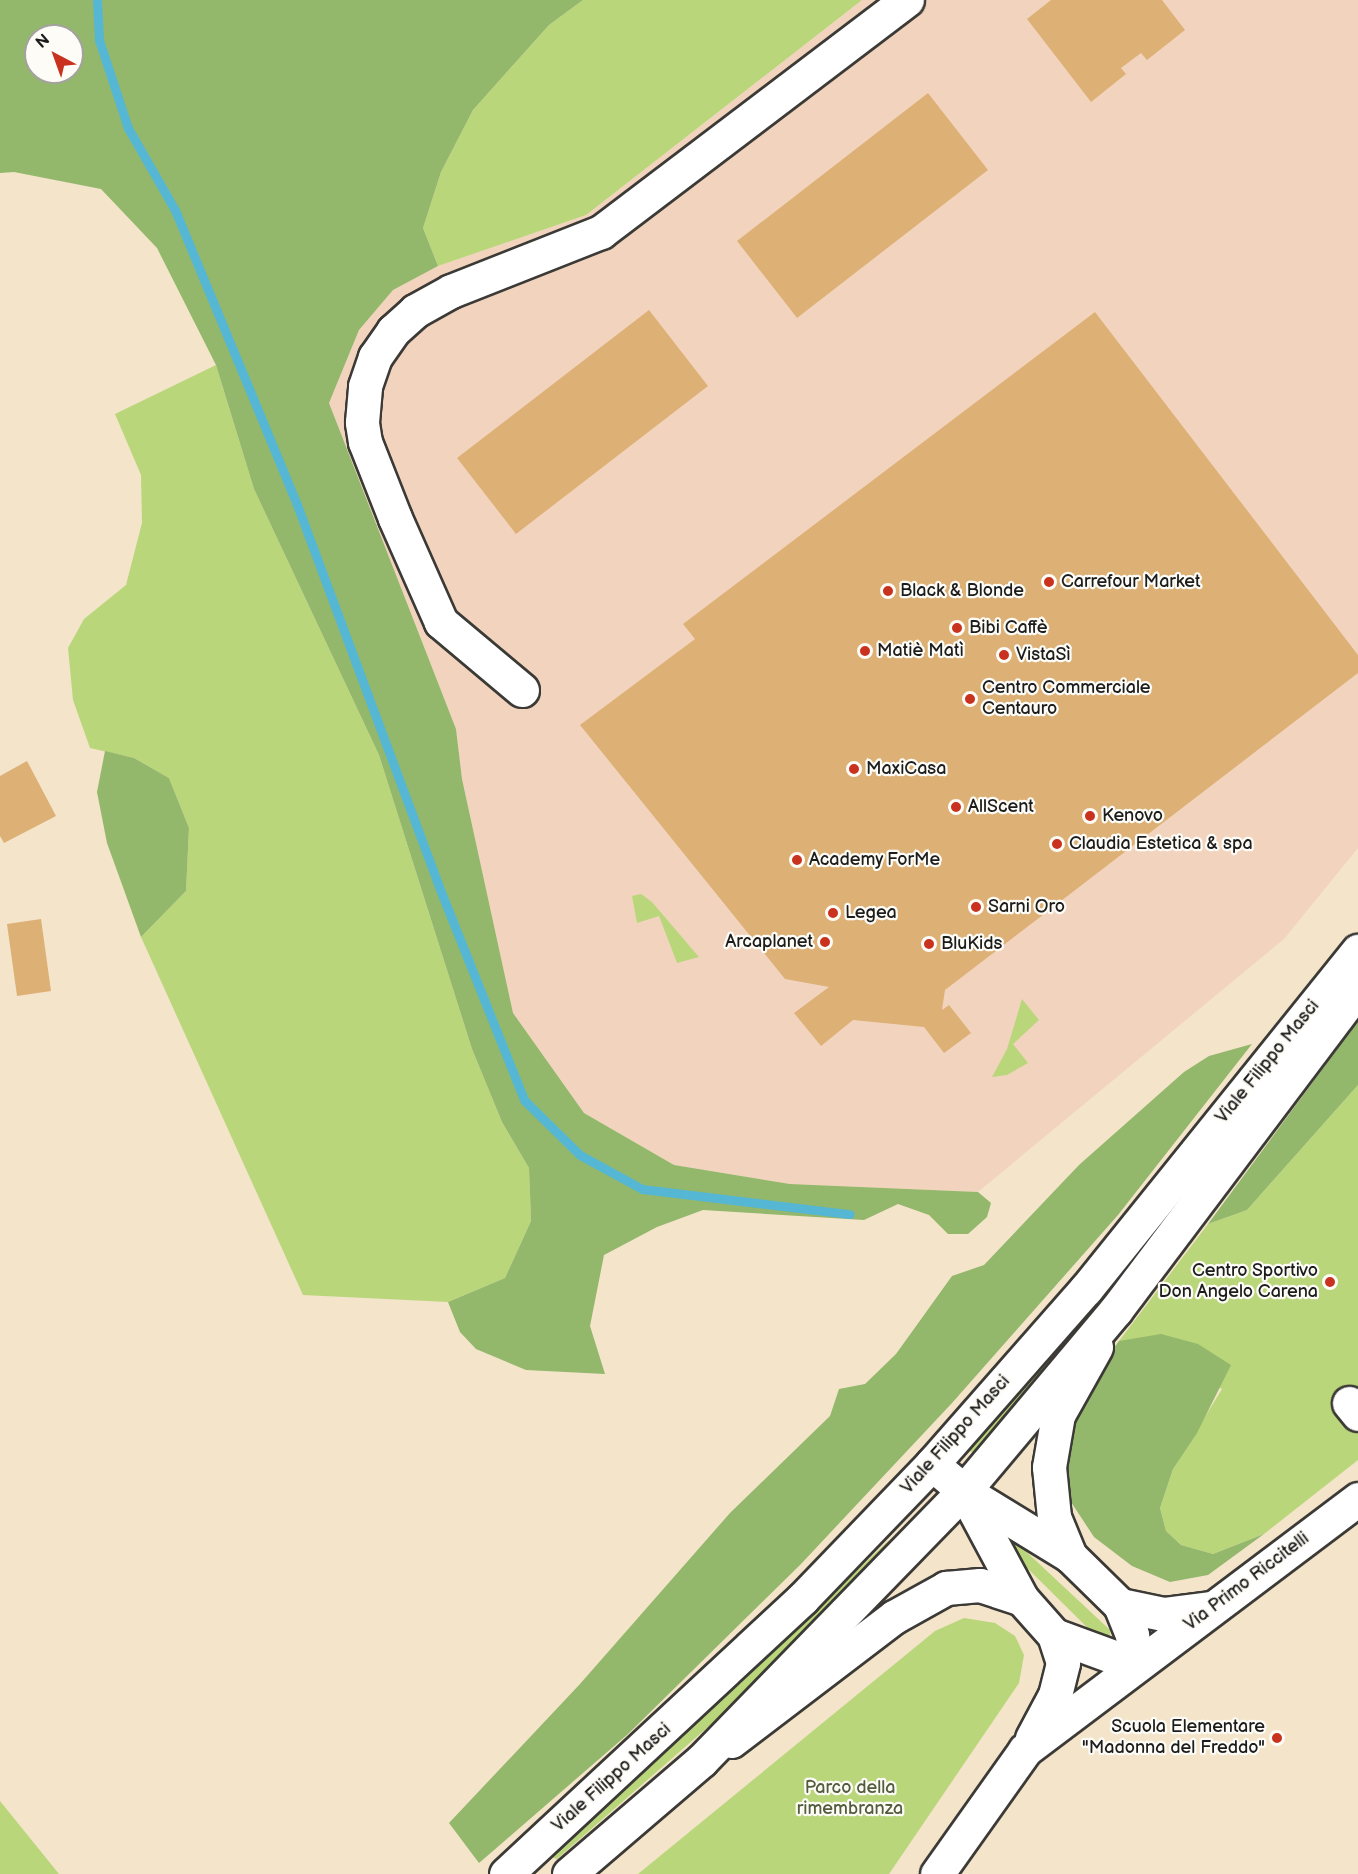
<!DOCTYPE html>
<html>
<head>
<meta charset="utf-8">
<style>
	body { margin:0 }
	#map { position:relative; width:1358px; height:1874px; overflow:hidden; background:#f3e4ca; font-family:"Balsamiq Sans",sans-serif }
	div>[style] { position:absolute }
	.built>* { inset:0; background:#f2d4be }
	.green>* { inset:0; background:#bad67b }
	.forest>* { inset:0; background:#93b76b }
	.stream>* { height:9px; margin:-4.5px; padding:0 4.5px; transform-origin:4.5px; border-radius:4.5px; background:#56b7d4 }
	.building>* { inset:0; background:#ddb076 }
	.roads { filter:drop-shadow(2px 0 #3c3a36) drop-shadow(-2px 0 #3c3a36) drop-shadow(0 2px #3c3a36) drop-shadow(0 -2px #3c3a36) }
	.minor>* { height:33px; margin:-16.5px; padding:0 16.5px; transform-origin:16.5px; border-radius:16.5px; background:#fff }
	.major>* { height:33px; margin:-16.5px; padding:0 16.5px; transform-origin:16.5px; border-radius:16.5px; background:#fff }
	.dots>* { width:16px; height:16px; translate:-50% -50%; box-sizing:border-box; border:3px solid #fdfcf7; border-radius:50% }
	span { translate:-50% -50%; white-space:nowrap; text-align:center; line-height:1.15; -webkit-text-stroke:4.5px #fdfcf7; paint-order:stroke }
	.poi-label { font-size:18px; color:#1c1c1c }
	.left { translate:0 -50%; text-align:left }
	.right { translate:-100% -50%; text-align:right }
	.street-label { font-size:18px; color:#1c1c1c }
	.park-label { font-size:18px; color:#535d3d }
	.north { position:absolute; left:24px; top:24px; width:60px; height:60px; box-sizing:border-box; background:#fdfcf7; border:2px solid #a3a29f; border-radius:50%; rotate:319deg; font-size:16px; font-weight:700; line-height:24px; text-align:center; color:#1c1c1c }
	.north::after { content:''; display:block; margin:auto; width:21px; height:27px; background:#c8321e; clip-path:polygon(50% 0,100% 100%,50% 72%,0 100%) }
</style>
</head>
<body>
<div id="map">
	<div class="built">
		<i style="clip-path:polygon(862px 0,1358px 0,1358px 848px,1284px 939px,978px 1192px,790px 1184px,674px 1165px,584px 1113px,513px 1013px,462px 779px,456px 729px,329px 403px,359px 330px,393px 290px,438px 266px,586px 215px)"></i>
	</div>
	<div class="green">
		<i style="clip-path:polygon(583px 0,862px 0,586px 215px,438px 266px,423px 228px,441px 172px,473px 110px,549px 25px)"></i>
		<i style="clip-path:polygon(216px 365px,254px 489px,379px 755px,472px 1049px,502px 1122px,529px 1168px,531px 1221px,505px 1278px,448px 1302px,303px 1295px,141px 937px,186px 891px,189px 828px,169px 778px,134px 758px,90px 748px,73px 700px,68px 648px,84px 619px,126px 585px,142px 523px,141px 475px,115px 414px)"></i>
		<i style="clip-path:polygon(641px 894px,652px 902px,699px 957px,677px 963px,659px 916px,637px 923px,632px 896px)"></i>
		<i style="clip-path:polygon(1022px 999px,1039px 1020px,1013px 1044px,1028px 1063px,1007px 1075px,992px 1077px,1007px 1049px)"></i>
		<i style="clip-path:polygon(1293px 1060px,1108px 1298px,974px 1453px,969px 1451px,969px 1446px)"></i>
		<i style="clip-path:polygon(1358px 1085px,1358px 1460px,1264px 1534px,1213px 1554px,1181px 1545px,1166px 1531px,1160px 1508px,1173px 1469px,1222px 1389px,1119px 1341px,1208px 1224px,1247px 1210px)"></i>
		<i style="clip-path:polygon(905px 1531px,741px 1698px,557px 1859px,544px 1854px,719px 1703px,887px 1542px)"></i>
		<i style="clip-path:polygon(1006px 1537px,1018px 1544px,1110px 1630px,1110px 1639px,1100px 1640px,1022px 1563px,1005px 1543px)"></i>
		<i style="clip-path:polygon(964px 1618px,995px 1623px,1015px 1636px,1024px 1655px,1019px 1683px,889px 1874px,638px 1874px,935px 1631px)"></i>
		<i style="clip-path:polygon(0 1801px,59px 1874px,0 1874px)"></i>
	</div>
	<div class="forest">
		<i style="clip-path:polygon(evenodd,0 0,583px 0,549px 25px,473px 110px,441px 172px,423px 228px,438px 266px,393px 290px,359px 330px,329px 403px,456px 729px,462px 779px,513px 1013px,584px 1113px,674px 1165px,790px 1184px,978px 1192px,991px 1203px,987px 1217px,968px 1234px,948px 1234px,929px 1215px,898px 1204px,864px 1220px,703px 1210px,657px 1227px,604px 1255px,590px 1326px,605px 1374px,526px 1370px,476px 1349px,460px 1332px,448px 1302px,505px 1278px,531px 1221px,529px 1168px,502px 1122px,472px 1049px,379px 755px,254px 489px,216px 365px,157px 248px,101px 189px,14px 172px,0 173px,0 0,36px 36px,72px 36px,72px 72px,36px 72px,36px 36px)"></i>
		<i style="clip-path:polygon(105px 751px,134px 758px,169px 778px,189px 828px,186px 891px,141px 937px,107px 843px,97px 792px)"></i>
		<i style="clip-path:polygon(1358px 1021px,1358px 1085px,1247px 1210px,1208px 1224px)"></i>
		<i style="clip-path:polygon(1252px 1044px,1118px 1215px,952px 1403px,800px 1565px,628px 1734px,479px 1863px,449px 1823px,580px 1684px,730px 1513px,830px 1416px,839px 1389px,865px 1384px,896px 1354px,952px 1276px,984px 1265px,1079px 1165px,1184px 1072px,1209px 1056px)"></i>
		<i style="clip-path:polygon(1161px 1334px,1198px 1344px,1231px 1365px,1197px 1433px,1173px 1469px,1160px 1508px,1166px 1531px,1181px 1545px,1213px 1554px,1264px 1534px,1208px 1575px,1170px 1582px,1132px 1566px,1094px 1537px,1069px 1499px,1059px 1450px,1069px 1407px,1119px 1341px)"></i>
	</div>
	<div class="stream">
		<i style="left:97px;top:0;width:40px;rotate:87.1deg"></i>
		<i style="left:99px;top:40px;width:93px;rotate:71.8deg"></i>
		<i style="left:128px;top:128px;width:95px;rotate:60.2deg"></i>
		<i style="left:175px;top:210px;width:316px;rotate:67.5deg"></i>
		<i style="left:296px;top:502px;width:421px;rotate:69.6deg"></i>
		<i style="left:443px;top:897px;width:219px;rotate:68.2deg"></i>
		<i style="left:524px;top:1100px;width:78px;rotate:44.5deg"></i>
		<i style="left:580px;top:1155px;width:71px;rotate:28.7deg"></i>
		<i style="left:642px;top:1189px;width:209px;rotate:6.9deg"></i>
	</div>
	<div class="building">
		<i style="clip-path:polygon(1051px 0,1162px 0,1185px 30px,1147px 60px,1141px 53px,1121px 68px,1126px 74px,1091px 102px,1027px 19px)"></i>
		<i style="clip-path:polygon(928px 93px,988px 170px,797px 318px,737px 241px)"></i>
		<i style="clip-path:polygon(649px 310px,708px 386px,516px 534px,457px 458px)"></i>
		<i style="clip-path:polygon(1095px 312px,1358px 655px,1358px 673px,945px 990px,942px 1010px,949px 1005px,971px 1033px,944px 1053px,924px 1027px,853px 1020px,821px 1046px,794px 1013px,829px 987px,785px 979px,580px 725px,695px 639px,683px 624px)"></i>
		<i style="clip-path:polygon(27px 761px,56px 816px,4px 843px,0 836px,0 776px)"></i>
		<i style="clip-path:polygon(41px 919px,51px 991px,17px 996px,7px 924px)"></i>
	</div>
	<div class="roads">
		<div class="minor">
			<i style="left:522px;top:690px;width:106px;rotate:-140deg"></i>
			<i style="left:441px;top:622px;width:114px;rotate:-113.9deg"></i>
			<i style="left:395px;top:518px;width:82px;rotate:-111.5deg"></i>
			<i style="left:365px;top:442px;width:20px;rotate:-99deg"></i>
			<i style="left:362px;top:422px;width:36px;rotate:-85deg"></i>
			<i style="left:365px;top:386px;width:31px;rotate:-71deg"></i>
			<i style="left:375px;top:357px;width:32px;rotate:-55deg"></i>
			<i style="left:393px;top:331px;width:30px;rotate:-42deg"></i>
			<i style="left:415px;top:311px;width:41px;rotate:-29.1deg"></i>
			<i style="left:451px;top:291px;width:161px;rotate:-21.5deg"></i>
			<i style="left:601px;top:232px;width:384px;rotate:-37.2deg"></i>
			<i style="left:1349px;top:1403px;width:14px;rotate:51deg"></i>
			<i style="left:932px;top:1464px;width:42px;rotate:40.2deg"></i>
			<i style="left:964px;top:1491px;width:124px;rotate:31.5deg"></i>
			<i style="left:1070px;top:1556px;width:70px;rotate:44.4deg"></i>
			<i style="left:1120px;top:1605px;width:31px;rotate:68deg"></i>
			<i style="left:1132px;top:1634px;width:31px;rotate:83deg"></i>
			<i style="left:964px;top:1491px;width:123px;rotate:61.8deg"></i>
			<i style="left:1022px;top:1599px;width:48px;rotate:48.4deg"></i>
			<i style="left:1054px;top:1635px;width:29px;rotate:72deg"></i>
			<i style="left:1063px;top:1663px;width:33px;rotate:104deg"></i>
			<i style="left:1055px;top:1695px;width:49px;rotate:118.1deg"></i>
			<i style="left:1070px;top:1556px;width:42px;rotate:-112.3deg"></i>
			<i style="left:1054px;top:1517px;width:50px;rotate:-95.7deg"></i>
			<i style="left:1049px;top:1467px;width:53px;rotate:-80.2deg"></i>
			<i style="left:1058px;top:1415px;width:78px;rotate:-60.8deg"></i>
			<i style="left:1120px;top:1605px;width:44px;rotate:11.8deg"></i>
			<i style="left:1163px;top:1614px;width:47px;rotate:-7.3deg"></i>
			<i style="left:1054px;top:1635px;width:87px;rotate:20.1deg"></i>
			<i style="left:731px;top:1741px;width:205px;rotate:-37.3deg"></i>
			<i style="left:894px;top:1617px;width:60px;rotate:-29.1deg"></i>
			<i style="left:946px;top:1588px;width:34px;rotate:-5deg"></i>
			<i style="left:980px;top:1585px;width:44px;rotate:18.4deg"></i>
			<i style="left:937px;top:1874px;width:152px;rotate:-54.6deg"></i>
			<i style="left:1025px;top:1750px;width:417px;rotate:-37deg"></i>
		</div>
		<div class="major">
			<i style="left:506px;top:1874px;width:405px;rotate:-42.9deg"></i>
			<i style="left:803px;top:1598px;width:186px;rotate:-46.1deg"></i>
			<i style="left:932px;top:1464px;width:233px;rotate:-48.7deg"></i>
			<i style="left:1086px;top:1289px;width:434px;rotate:-51.2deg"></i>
			<i style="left:569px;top:1874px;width:175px;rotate:-40.6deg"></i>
			<i style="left:702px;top:1760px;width:376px;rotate:-45.8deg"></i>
			<i style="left:964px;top:1491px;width:236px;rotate:-50deg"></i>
			<i style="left:1116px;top:1310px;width:402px;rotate:-53deg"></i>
		</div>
	</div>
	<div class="dots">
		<i style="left:1049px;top:582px;background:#c8321e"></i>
		<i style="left:888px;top:591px;background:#c8321e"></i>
		<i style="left:957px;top:628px;background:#c8321e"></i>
		<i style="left:865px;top:651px;background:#c8321e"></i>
		<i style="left:1004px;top:655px;background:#c8321e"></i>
		<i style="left:970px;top:699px;background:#c8321e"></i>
		<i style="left:854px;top:769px;background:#c8321e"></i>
		<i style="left:956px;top:807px;background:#c8321e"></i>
		<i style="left:1090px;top:816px;background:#c8321e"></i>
		<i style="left:1057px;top:844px;background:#c8321e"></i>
		<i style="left:797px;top:860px;background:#c8321e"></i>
		<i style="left:976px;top:907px;background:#c8321e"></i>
		<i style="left:833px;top:913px;background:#c8321e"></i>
		<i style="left:825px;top:942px;background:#c8321e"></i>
		<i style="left:929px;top:944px;background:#c8321e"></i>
		<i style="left:1330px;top:1282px;background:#c8321e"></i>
		<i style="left:1277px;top:1738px;background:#c8321e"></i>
	</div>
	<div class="poi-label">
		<span class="left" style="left:1061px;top:582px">Carrefour Market</span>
		<span class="left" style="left:900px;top:591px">Black &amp; Blonde</span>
		<span class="left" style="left:969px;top:628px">Bibi Caffè</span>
		<span class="left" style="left:877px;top:651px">Matiè Matì</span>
		<span class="left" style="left:1016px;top:655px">VistaSì</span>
		<span class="left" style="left:982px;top:699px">Centro Commerciale<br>Centauro</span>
		<span class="left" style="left:866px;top:769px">MaxiCasa</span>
		<span class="left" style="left:968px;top:807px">AllScent</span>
		<span class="left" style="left:1102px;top:816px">Kenovo</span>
		<span class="left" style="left:1069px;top:844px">Claudia Estetica &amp; spa</span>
		<span class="left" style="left:809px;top:860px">Academy ForMe</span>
		<span class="left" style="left:988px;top:907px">Sarni Oro</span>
		<span class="left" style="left:845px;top:913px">Legea</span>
		<span class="right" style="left:813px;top:942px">Arcaplanet</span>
		<span class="left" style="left:941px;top:944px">BluKids</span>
		<span class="right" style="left:1318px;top:1282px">Centro Sportivo<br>Don Angelo Carena</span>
		<span class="right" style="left:1265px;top:1738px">Scuola Elementare<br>"Madonna del Freddo"</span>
	</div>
	<div class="street-label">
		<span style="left:1268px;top:1062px;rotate:-51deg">Viale Filippo Masci</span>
		<span style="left:956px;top:1435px;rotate:-48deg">Viale Filippo Masci</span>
		<span style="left:1247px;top:1582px;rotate:-37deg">Via Primo Riccitelli</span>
		<span style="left:612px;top:1778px;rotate:-42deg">Viale Filippo Masci</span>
	</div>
	<div class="park-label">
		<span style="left:850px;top:1799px">Parco della<br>rimembranza</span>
	</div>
	<div class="north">N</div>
</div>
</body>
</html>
